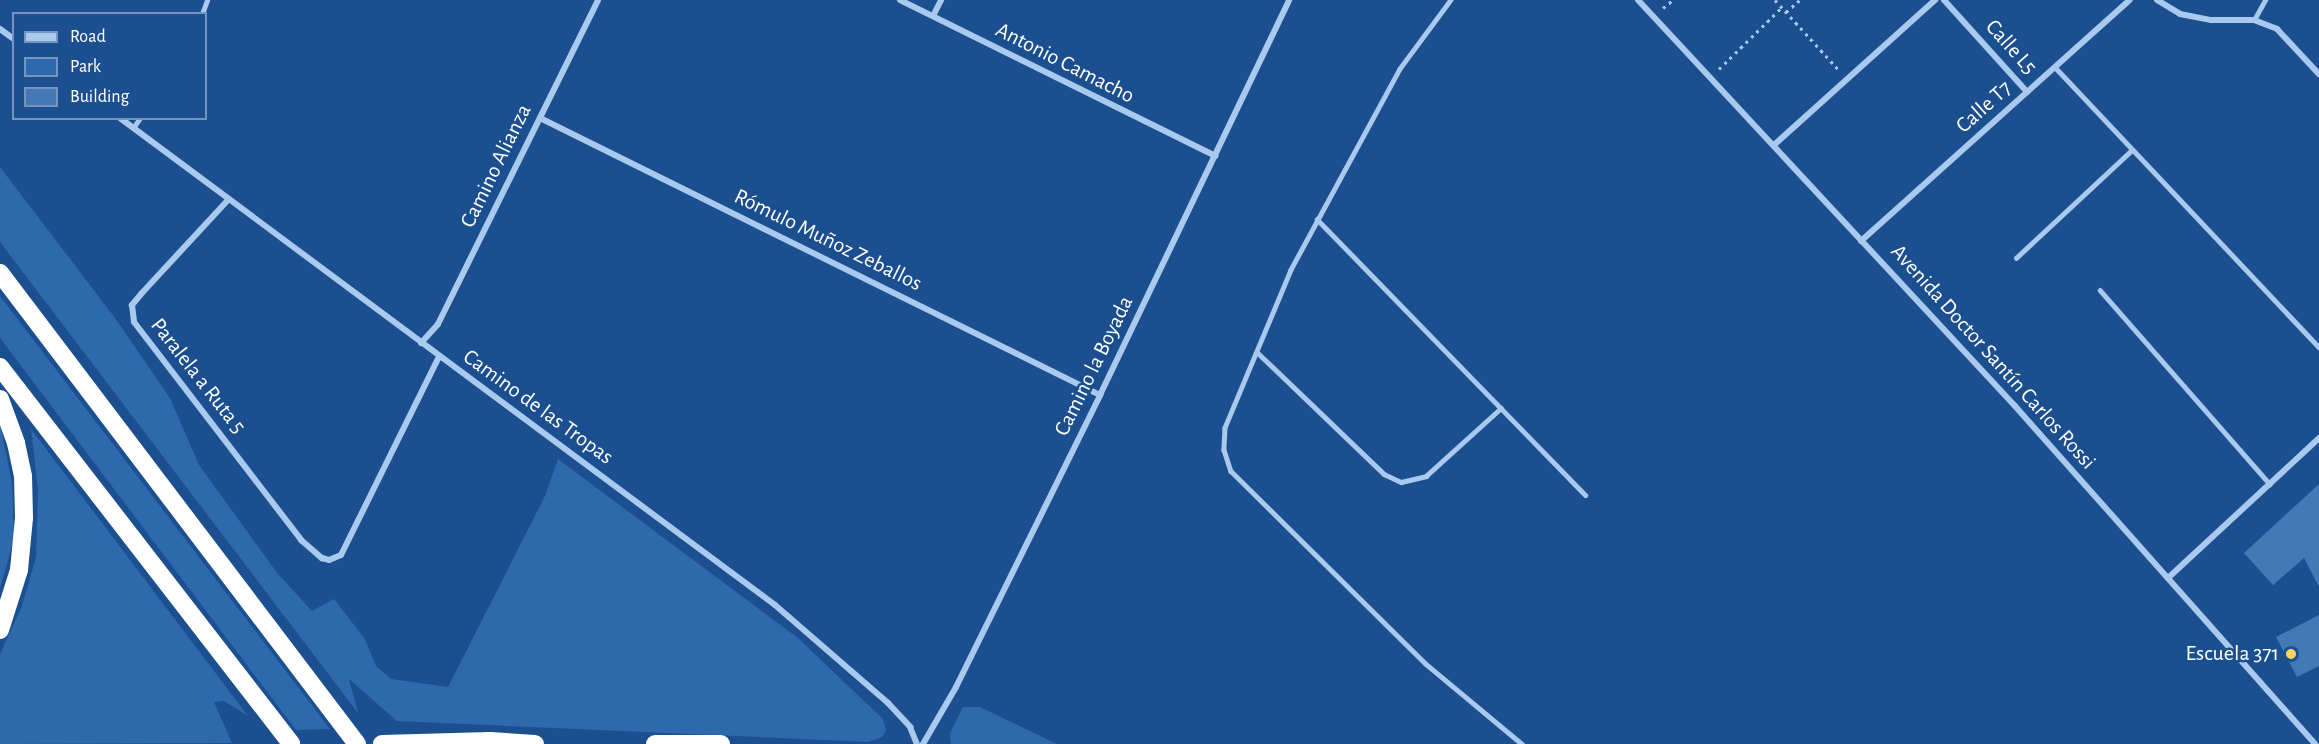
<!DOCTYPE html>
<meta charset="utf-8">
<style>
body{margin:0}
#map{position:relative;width:2319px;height:744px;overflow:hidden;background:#1b4f8f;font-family:"Alegreya Sans",sans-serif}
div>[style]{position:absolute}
.green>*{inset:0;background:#2e69ad}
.building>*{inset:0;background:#4478b7}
.path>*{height:3px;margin-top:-1.5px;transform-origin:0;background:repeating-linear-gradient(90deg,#a9c9ee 0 3px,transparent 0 7.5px)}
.lane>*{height:4.5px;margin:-2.25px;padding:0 2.25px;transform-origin:2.25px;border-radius:2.25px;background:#a9c9ee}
.street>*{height:6px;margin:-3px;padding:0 3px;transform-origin:3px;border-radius:3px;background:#a9c9ee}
.highway>*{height:18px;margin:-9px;padding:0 9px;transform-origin:9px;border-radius:9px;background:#fff}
.dots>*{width:16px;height:16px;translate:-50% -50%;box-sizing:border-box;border:3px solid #1b4f8f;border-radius:50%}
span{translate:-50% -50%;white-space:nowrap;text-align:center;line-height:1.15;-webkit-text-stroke:5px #1b4f8f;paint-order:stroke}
.street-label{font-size:22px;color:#fff}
.poi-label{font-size:22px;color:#fff}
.right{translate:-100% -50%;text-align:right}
.legend{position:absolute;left:12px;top:12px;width:195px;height:108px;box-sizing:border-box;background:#1b4f8f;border:2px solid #7695bc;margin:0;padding:8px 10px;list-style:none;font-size:18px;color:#fff}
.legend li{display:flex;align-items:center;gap:12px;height:30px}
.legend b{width:30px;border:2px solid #7695bc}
</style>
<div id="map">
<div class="green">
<div style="clip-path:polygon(0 167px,115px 318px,170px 398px,199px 465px,278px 574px,312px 611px,334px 599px,365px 639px,376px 666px,391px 679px,448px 687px,545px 496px,558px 459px,798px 638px,883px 719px,886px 730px,882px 737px,868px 742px,397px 721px,349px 679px,358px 713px,0 242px)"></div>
<div style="clip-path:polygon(0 296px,330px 729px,296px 730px,0 338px)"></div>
<div style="clip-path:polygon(0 424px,12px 483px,14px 538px,0 589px)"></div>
<div style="clip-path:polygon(31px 429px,248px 716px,224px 701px,214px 702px,232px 743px,0 744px,0 654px,22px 606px,36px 557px,38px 490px)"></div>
<div style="clip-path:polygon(963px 707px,980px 707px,1057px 744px,951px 744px,950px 733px)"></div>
</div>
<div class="building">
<div style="clip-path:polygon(2319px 484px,2319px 587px,2304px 558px,2273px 585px,2244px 553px)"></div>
<div style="clip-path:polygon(2319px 615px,2319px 666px,2297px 677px,2276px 637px)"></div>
</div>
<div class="path">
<div style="left:1775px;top:0;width:95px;rotate:47.6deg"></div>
<div style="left:1663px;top:8px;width:13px;rotate:-39deg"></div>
<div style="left:1786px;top:12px;width:18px;rotate:-41deg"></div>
<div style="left:1719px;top:69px;width:87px;rotate:-44.5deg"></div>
</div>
<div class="lane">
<div style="left:1451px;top:0;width:86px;rotate:126.5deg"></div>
<div style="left:1400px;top:69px;width:229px;rotate:118.5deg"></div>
<div style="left:1291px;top:270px;width:171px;rotate:112.7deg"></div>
<div style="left:1225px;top:428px;width:22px;rotate:93deg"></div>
<div style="left:1224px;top:450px;width:22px;rotate:72deg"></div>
<div style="left:1231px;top:471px;width:274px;rotate:44.7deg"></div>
<div style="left:1426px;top:664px;width:125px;rotate:39.8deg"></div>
<div style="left:202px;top:14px;width:15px;rotate:-70deg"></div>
<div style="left:2254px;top:20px;width:23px;rotate:-61deg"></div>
<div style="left:2055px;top:67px;width:385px;rotate:46.7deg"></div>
<div style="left:133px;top:128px;width:12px;rotate:-55deg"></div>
<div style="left:1317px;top:219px;width:385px;rotate:45.8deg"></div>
<div style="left:2016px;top:258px;width:158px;rotate:-43deg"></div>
<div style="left:2100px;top:290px;width:258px;rotate:48.8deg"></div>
<div style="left:1257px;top:352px;width:176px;rotate:43.8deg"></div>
<div style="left:1384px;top:474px;width:19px;rotate:25deg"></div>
<div style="left:1401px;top:482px;width:26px;rotate:-13deg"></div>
<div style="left:1426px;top:476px;width:101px;rotate:-42.2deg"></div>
</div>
<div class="street">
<div style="left:900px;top:0;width:352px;rotate:26.3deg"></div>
<div style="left:1638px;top:0;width:554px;rotate:47.12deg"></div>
<div style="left:2015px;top:406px;width:452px;rotate:48.4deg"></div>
<div style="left:1944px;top:0;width:124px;rotate:47.9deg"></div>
<div style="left:2157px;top:0;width:27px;rotate:31deg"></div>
<div style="left:2180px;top:14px;width:32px;rotate:11deg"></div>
<div style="left:2211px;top:20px;width:43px"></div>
<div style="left:2254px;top:20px;width:25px;rotate:21deg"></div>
<div style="left:2277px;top:29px;width:62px;rotate:47deg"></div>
<div style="left:933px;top:16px;width:18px;rotate:-63deg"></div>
<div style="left:0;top:29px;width:17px;rotate:36deg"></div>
<div style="left:120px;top:118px;width:816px;rotate:36.63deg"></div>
<div style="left:775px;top:605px;width:150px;rotate:40.9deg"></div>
<div style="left:888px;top:703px;width:33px;rotate:47deg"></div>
<div style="left:910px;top:727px;width:18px;rotate:68deg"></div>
<div style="left:540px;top:118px;width:625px;rotate:26.32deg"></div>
<div style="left:1774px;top:145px;width:217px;rotate:-42deg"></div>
<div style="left:228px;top:200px;width:127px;rotate:132.8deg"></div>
<div style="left:142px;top:293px;width:16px;rotate:130deg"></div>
<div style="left:132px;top:305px;width:17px;rotate:83deg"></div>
<div style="left:134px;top:322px;width:275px;rotate:52.5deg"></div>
<div style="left:301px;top:540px;width:28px;rotate:41deg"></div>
<div style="left:322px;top:558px;width:7px;rotate:16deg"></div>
<div style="left:329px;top:560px;width:13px;rotate:-23deg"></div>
<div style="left:341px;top:555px;width:221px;rotate:-63.7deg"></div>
<div style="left:1861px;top:241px;width:361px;rotate:-41.9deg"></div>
<div style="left:421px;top:343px;width:25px;rotate:-48deg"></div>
<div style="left:438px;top:324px;width:361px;rotate:-63.7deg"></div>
<div style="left:2168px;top:578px;width:206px;rotate:-42.8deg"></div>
<div style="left:923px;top:744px;width:66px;rotate:-59.9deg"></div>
<div style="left:956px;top:687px;width:326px;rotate:-63.7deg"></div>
<div style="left:1100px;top:395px;width:438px;rotate:-64.4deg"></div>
</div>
<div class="highway">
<div style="left:0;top:273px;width:591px;rotate:52.84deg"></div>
<div style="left:0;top:367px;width:476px;rotate:52.3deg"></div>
<div style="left:0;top:399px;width:47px;rotate:70deg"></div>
<div style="left:16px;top:443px;width:34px;rotate:78deg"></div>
<div style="left:23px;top:476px;width:42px;rotate:88.6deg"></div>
<div style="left:24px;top:518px;width:52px;rotate:95.5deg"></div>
<div style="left:19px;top:570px;width:63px;rotate:107.6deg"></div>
<div style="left:382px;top:744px;width:108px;rotate:-1.6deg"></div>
<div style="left:490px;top:741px;width:45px;rotate:3.8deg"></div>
<div style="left:655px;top:744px;width:66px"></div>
</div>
<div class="dots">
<div style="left:2291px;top:654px;background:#ffd166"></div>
</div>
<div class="street-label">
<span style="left:2011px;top:47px;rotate:48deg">Calle L5</span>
<span style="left:1065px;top:63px;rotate:27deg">Antonio Camacho</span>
<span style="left:1984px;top:107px;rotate:-42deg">Calle T7</span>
<span style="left:496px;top:166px;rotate:-64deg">Camino Alianza</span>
<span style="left:828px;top:240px;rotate:26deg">Rómulo Muñoz Zeballos</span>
<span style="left:1993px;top:357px;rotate:48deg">Avenida Doctor Santín Carlos Rossi</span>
<span style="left:1094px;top:366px;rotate:-64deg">Camino la Boyada</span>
<span style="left:198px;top:376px;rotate:52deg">Paralela a Ruta 5</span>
<span style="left:538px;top:407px;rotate:36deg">Camino de las Tropas</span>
</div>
<div class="poi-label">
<span class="right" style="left:2279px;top:654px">Escuela 371</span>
</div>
<ul class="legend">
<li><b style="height:8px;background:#a9c9ee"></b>Road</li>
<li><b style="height:16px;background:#2e69ad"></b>Park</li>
<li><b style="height:16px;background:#4478b7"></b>Building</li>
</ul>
</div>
